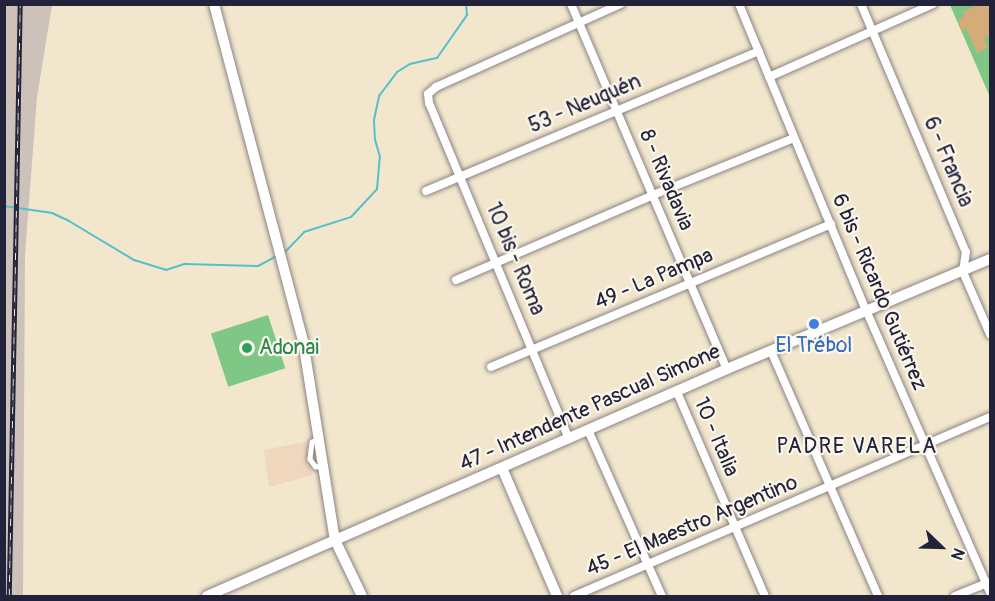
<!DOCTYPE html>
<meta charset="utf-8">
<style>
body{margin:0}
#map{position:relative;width:995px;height:601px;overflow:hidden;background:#f2e6cc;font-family:Pangolin,sans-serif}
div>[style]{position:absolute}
.built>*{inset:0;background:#efd6bc}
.industrial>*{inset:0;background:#cdc2b9}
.green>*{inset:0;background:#7ec784;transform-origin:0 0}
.stream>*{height:2px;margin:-1px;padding:0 1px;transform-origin:1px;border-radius:1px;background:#54c0cd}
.building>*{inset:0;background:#d5ac78}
.roads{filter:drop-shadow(0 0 2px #8a8484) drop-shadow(0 0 2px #8a8484)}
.service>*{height:4.5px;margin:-2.25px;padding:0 2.25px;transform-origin:2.25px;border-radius:2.25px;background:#fff}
.minor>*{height:8px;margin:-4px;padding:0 4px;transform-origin:4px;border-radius:4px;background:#fff}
.tertiary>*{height:10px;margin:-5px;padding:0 5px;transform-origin:5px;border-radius:5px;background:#fff}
.rail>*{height:4.5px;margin-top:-2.25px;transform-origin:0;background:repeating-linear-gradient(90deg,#fbf7ec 0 7px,#22223b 0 14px);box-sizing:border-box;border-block:2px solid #22223b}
.dots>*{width:16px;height:16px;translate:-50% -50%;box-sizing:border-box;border:3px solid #fbf7ec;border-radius:50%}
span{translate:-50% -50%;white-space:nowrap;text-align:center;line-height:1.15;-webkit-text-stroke:4.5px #fbf7ec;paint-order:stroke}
.street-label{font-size:21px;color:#22223b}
.shop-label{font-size:21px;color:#366cbe}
.leisure-label{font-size:21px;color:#27864d}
.left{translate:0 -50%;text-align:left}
.neighbourhood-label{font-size:22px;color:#22223b;letter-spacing:1.5px}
.frame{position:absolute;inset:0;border:6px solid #22223b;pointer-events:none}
.north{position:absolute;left:911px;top:517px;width:60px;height:60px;-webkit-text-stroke:4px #fbf7ec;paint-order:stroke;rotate:113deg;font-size:16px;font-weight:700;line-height:24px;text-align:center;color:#22223b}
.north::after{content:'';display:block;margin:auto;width:21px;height:27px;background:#22223b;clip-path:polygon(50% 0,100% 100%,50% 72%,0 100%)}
</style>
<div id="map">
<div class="built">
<div style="clip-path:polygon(306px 442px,312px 475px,269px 487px,264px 450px)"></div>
</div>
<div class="industrial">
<div style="clip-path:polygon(4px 5px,52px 5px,37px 97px,25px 255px,23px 596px,4px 596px)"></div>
</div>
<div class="green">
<div style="clip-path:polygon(950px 5px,990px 5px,990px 98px,990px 97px)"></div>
<div style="left:268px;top:315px;width:56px;height:60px;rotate:72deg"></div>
</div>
<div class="stream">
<div style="left:4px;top:206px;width:49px;rotate:8.3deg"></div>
<div style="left:52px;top:213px;width:19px;rotate:25deg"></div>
<div style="left:69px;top:221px;width:76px;rotate:31deg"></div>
<div style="left:134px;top:260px;width:34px;rotate:17deg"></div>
<div style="left:166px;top:270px;width:20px;rotate:-18deg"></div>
<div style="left:185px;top:264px;width:73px;rotate:1.6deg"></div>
<div style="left:258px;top:266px;width:21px;rotate:-28deg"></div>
<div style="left:285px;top:252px;width:28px;rotate:-46deg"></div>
<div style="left:304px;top:232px;width:49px;rotate:-17.7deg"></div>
<div style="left:351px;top:217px;width:38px;rotate:-47deg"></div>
<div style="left:377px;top:189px;width:32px;rotate:-85deg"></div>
<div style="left:380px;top:157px;width:18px;rotate:-106deg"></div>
<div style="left:375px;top:140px;width:20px;rotate:-93deg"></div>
<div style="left:374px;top:120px;width:25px;rotate:-78deg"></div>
<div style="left:379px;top:96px;width:30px;rotate:-53deg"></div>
<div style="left:397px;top:72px;width:15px;rotate:-32deg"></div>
<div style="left:410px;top:64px;width:28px;rotate:-13deg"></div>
<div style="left:437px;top:58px;width:52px;rotate:-55.1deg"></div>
<div style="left:467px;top:15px;width:11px;rotate:-95deg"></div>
</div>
<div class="building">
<div style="clip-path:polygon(980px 4px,990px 4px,990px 35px,984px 38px,988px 48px,977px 53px,966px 28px,961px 31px,959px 19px,965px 16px,963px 12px)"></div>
</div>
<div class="roads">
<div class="service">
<div style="left:317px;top:440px;width:5px;rotate:158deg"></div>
<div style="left:312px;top:442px;width:17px;rotate:97deg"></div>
<div style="left:310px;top:459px;width:9px;rotate:54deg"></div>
<div style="left:315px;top:466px;width:6px;rotate:9deg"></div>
</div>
<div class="minor">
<div style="left:571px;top:4px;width:397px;rotate:66.9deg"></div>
<div style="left:739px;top:4px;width:331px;rotate:67.5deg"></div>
<div style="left:866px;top:310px;width:309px;rotate:66.3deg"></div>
<div style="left:861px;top:4px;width:269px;rotate:67.1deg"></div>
<div style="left:966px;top:252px;width:20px;rotate:99deg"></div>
<div style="left:963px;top:272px;width:68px;rotate:66.5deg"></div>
<div style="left:769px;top:77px;width:180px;rotate:-24deg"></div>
<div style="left:426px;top:191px;width:361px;rotate:-22.8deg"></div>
<div style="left:456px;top:280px;width:215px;rotate:-23.3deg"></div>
<div style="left:653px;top:195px;width:152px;rotate:-22deg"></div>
<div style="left:771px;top:351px;width:267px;rotate:66.4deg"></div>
<div style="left:491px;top:367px;width:369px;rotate:-22.8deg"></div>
<div style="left:677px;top:392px;width:222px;rotate:66.7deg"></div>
<div style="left:588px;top:430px;width:182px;rotate:66deg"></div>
<div style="left:569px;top:439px;width:364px;rotate:-112.6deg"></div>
<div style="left:429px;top:103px;width:9px;rotate:-96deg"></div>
<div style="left:428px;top:94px;width:11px;rotate:-41deg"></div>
<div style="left:436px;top:87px;width:203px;rotate:-24.2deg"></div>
<div style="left:574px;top:596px;width:453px;rotate:-23.3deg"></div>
<div style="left:955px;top:596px;width:38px;rotate:-22deg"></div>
</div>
<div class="tertiary">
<div style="left:214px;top:4px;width:349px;rotate:75.2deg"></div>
<div style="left:303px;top:341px;width:202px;rotate:80.9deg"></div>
<div style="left:335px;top:540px;width:62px;rotate:64.3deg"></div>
<div style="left:502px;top:468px;width:139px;rotate:66.7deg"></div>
<div style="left:207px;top:596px;width:567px;rotate:-23.58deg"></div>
<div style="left:727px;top:369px;width:285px;rotate:-22.7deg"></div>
</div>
</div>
<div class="rail">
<div style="left:9px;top:596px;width:592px;rotate:-88.94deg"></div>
</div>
<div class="dots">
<div style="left:814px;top:324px;background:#3f7fe0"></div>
<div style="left:247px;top:348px;background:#2e9e5b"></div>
</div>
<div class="street-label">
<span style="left:585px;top:104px;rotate:-23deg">53 - Neuquén</span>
<span style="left:948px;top:162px;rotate:67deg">6 - Francia</span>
<span style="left:666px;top:180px;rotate:67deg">8 - Rivadavia</span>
<span style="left:515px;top:259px;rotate:67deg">10 bis - Roma</span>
<span style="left:654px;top:279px;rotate:-23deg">49 - La Pampa</span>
<span style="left:879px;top:292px;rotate:67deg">6 bis - Ricardo Gutiérrez</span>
<span style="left:590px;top:408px;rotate:-24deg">47 - Intendente Pascual Simone</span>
<span style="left:716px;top:437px;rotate:67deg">10 - Italia</span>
<span style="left:692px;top:526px;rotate:-23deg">45 - El Maestro Argentino</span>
</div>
<div class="shop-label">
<span style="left:814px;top:346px">El Trébol</span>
</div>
<div class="leisure-label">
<span class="left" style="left:259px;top:348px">Adonai</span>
</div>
<div class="neighbourhood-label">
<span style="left:857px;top:447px">PADRE VARELA</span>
</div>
<div class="frame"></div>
<div class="north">N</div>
</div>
